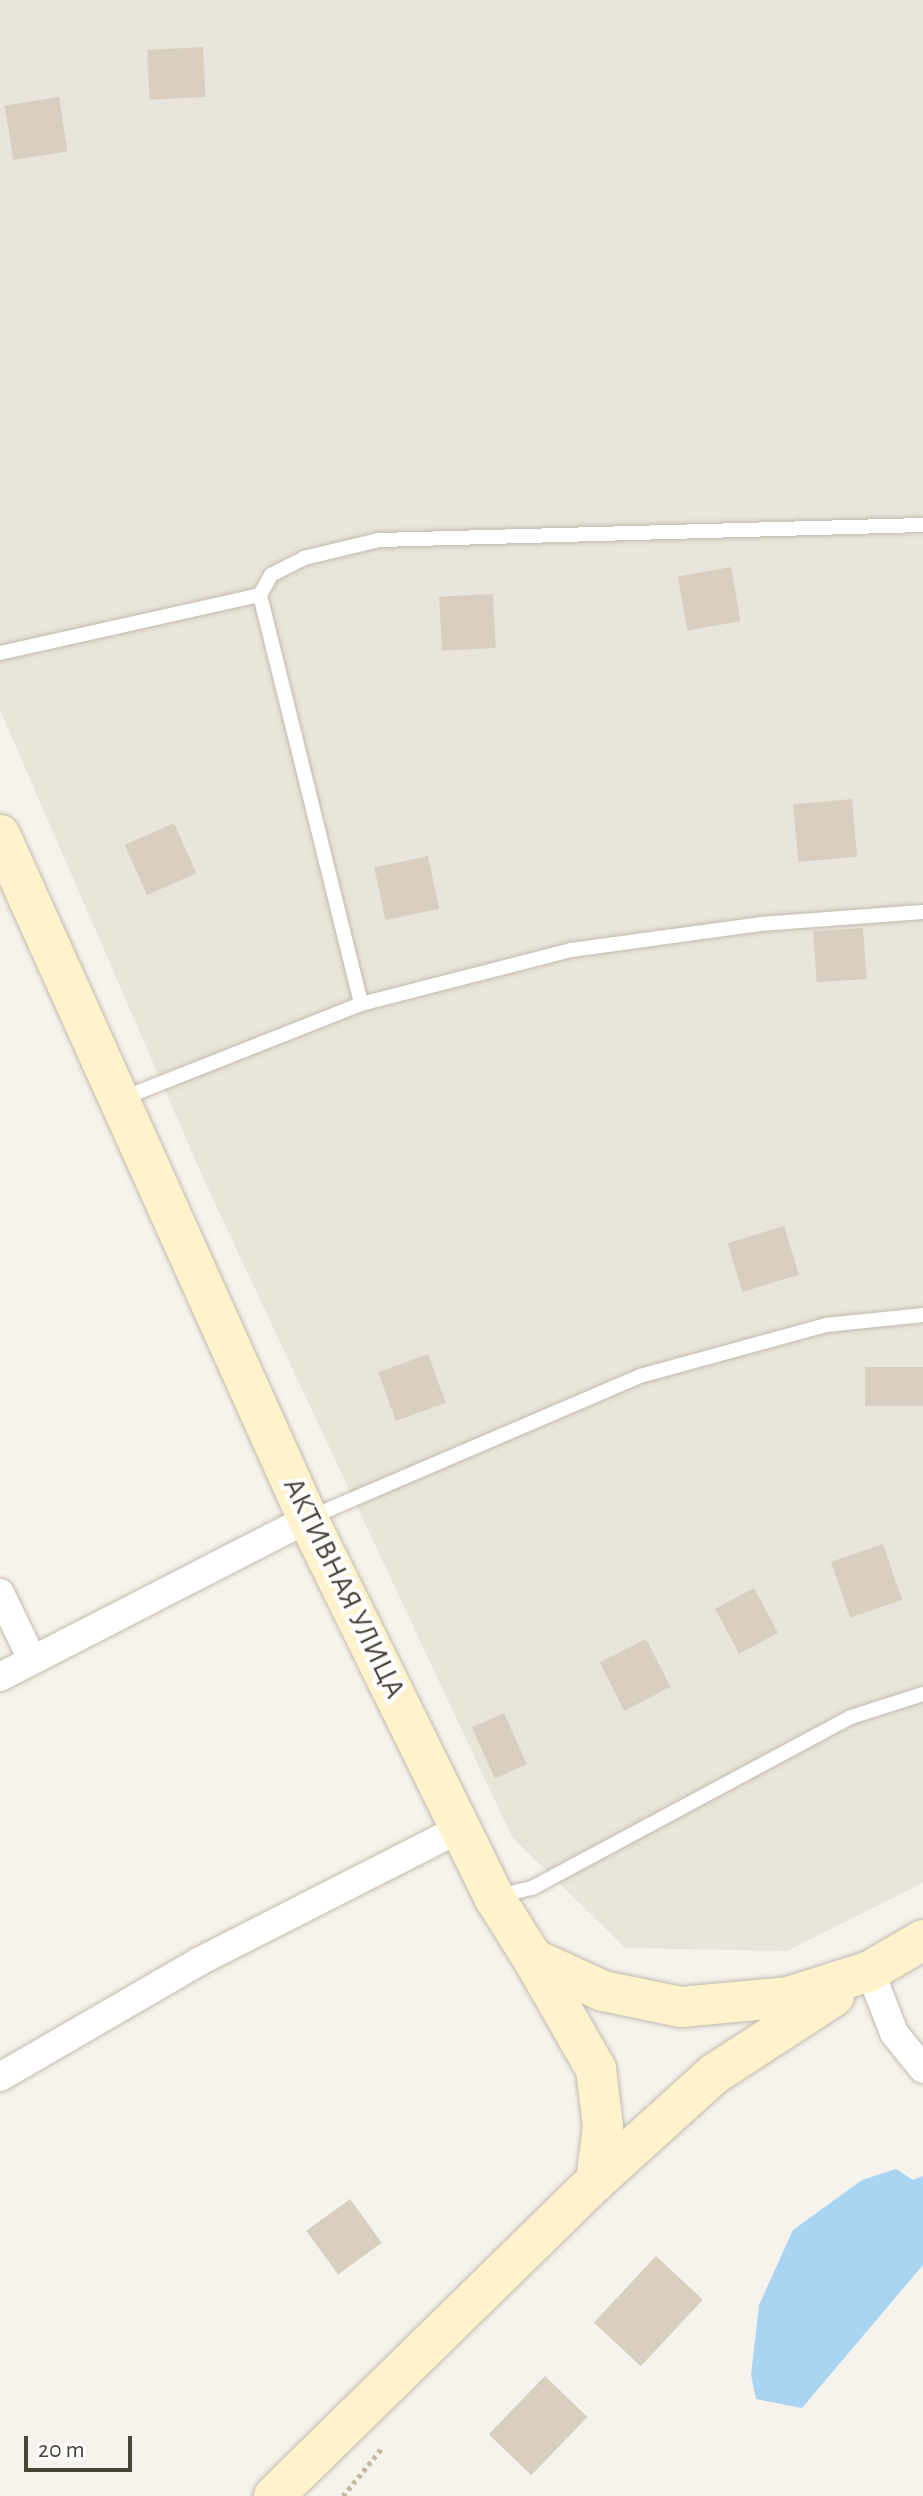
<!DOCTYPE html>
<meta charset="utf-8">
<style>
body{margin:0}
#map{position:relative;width:923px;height:2496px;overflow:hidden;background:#f6f3ec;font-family:"Alegreya Sans",sans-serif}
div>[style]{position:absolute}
.residential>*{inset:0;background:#eae5da}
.water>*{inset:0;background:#a9d4f2}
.building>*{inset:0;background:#d8cfc1;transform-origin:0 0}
.path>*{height:5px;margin-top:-2.5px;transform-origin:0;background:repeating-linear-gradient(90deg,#c4b79f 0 4px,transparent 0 8px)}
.roads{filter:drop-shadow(0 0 2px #c2bbae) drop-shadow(0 0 2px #c2bbae)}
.service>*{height:14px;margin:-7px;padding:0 7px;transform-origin:7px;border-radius:7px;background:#fff}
.minor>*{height:28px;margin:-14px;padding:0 14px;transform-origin:14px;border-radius:14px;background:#fff}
.secondary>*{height:40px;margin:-20px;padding:0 20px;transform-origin:20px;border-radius:20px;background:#fff3cd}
span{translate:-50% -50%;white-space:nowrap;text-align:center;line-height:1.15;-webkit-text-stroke:8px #fff;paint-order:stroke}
.street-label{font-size:30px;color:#4b4439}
.scale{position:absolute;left:24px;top:2436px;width:108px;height:36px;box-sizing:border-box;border:4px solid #4b4439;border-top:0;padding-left:10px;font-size:24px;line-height:28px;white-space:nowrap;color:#4b4439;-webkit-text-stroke:6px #fff;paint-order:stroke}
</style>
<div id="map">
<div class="residential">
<div style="clip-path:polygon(0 0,923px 0,923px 1883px,787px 1951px,625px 1948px,512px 1837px,204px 1180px,0 710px)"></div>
</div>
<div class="water">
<div style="clip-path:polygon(896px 2169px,913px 2180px,923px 2176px,923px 2265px,802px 2408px,756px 2399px,751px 2375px,759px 2305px,793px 2230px,862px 2180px)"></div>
</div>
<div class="building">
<div style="left:203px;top:47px;width:50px;height:56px;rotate:87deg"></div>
<div style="left:59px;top:97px;width:55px;height:55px;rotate:81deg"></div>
<div style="left:731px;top:567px;width:55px;height:54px;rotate:80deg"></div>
<div style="left:493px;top:594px;width:54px;height:54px;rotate:87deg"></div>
<div style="left:852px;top:799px;width:58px;height:59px;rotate:85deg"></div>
<div style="left:174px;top:823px;width:55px;height:54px;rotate:66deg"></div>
<div style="left:428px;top:856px;width:54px;height:55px;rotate:78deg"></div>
<div style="left:863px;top:928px;width:51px;height:50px;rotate:86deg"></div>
<div style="left:784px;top:1226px;width:51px;height:59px;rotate:73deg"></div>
<div style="left:428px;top:1354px;width:52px;height:53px;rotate:70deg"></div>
<div style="left:923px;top:1367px;width:39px;height:58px;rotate:90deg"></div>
<div style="left:883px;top:1544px;width:59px;height:55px;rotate:71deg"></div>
<div style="left:754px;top:1588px;width:51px;height:44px;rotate:62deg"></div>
<div style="left:646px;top:1639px;width:54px;height:52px;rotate:63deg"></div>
<div style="left:504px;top:1713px;width:56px;height:35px;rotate:66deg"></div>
<div style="left:350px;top:2199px;width:54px;height:54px;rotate:54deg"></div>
<div style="left:656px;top:2256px;width:64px;height:91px;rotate:43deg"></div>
<div style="left:545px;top:2376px;width:59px;height:81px;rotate:44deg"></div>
</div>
<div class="path">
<div style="left:343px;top:2496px;width:63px;rotate:-50.8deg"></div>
</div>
<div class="roads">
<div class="service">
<div style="left:260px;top:595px;width:421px;rotate:76.1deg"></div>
<div style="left:0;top:653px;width:266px;rotate:-12.6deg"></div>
<div style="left:260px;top:595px;width:23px;rotate:-61deg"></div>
<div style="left:271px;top:575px;width:37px;rotate:-27deg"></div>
<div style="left:304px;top:558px;width:77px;rotate:-13.5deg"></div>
<div style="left:379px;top:540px;width:544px;rotate:-1.58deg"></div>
<div style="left:121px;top:1099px;width:258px;rotate:-21.6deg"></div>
<div style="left:361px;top:1004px;width:217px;rotate:-14.4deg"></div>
<div style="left:571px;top:950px;width:191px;rotate:-7.8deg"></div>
<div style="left:760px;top:924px;width:163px;rotate:-4.2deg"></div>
<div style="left:309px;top:1518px;width:360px;rotate:-23.2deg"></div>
<div style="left:640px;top:1376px;width:193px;rotate:-15.3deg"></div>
<div style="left:826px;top:1325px;width:98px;rotate:-5.9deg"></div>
<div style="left:499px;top:1896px;width:34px;rotate:-14deg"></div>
<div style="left:532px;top:1888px;width:362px;rotate:-28.2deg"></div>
<div style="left:851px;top:1717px;width:76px;rotate:-17.7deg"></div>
</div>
<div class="minor">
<div style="left:0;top:1593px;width:71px;rotate:64.2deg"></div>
<div style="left:0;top:1677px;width:346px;rotate:-27.2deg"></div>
<div style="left:870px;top:1971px;width:66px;rotate:68.8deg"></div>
<div style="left:894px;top:2033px;width:46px;rotate:51.1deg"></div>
<div style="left:0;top:2077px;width:229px;rotate:-30.1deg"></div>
<div style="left:198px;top:1962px;width:295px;rotate:-27deg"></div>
</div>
<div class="secondary">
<div style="left:0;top:835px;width:750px;rotate:65.76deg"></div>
<div style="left:308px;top:1519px;width:421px;rotate:63.8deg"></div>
<div style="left:494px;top:1897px;width:73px;rotate:57.8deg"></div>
<div style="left:533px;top:1959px;width:77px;rotate:24.6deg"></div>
<div style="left:603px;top:1991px;width:80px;rotate:11.6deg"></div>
<div style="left:681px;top:2007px;width:107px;rotate:-5.3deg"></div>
<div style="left:788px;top:1997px;width:86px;rotate:-17.6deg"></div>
<div style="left:870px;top:1971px;width:61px;rotate:-30.3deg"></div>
<div style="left:533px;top:1959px;width:127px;rotate:60.2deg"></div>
<div style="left:596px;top:2069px;width:58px;rotate:83.1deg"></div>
<div style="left:603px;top:2127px;width:54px;rotate:97.4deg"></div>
<div style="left:274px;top:2496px;width:450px;rotate:-44.4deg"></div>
<div style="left:596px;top:2181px;width:159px;rotate:-42.2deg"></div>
<div style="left:714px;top:2074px;width:143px;rotate:-33deg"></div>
</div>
</div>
<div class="street-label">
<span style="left:344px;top:1588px;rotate:64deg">АКТИВНАЯ УЛИЦА</span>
</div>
<div class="scale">20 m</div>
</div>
